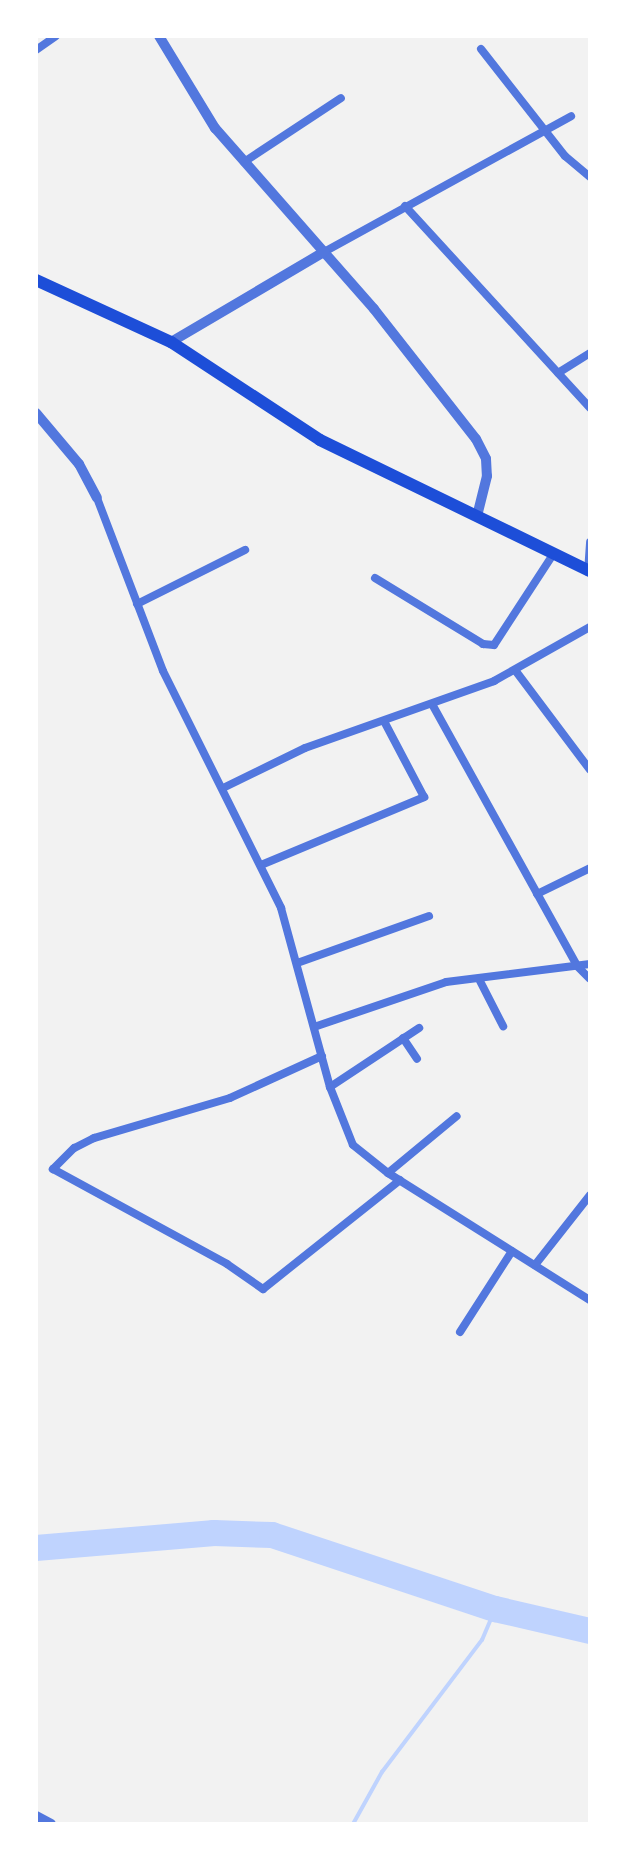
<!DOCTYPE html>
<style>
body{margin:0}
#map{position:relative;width:626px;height:1860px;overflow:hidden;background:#f2f2f2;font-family:"Nunito Sans",sans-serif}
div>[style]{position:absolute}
.stream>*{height:4px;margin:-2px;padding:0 2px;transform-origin:2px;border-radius:2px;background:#bfd3fe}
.river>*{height:26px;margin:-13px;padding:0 13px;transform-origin:13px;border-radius:13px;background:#bfd3fe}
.minor>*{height:8px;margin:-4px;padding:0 4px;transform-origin:4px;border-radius:4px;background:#5277de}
.tertiary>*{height:10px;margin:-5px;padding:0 5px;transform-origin:5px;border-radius:5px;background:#5277de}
.trunk>*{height:12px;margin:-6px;padding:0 6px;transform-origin:6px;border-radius:6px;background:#1d4ed8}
span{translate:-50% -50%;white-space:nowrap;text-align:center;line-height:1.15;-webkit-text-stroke:7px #fff;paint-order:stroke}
.frame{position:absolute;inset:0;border:38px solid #fff;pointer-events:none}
</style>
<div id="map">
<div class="stream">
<div style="left:353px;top:1824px;width:60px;rotate:-60.9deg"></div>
<div style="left:382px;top:1772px;width:166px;rotate:-52.9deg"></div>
<div style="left:482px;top:1640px;width:34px;rotate:-67deg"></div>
</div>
<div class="river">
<div style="left:36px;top:1548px;width:179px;rotate:-4.8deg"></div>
<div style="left:214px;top:1533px;width:58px;rotate:2deg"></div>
<div style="left:272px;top:1535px;width:235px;rotate:18.4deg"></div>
<div style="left:495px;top:1609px;width:98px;rotate:13deg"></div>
</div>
<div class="minor">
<div style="left:481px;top:49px;width:136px;rotate:51.9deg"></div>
<div style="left:565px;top:156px;width:33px;rotate:40deg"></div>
<div style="left:36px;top:50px;width:24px;rotate:-35deg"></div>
<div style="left:244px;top:162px;width:116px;rotate:-33.4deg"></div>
<div style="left:405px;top:206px;width:274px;rotate:47.5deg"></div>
<div style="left:324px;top:252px;width:282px;rotate:-28.8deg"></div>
<div style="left:558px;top:373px;width:38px;rotate:-32deg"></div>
<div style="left:97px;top:498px;width:185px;rotate:69.1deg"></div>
<div style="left:163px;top:671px;width:265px;rotate:63.5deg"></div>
<div style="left:281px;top:908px;width:186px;rotate:74.7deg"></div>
<div style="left:330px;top:1087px;width:62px;rotate:68.4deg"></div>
<div style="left:353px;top:1145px;width:45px;rotate:38.7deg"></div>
<div style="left:388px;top:1173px;width:239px;rotate:32.2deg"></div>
<div style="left:588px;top:572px;width:30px;rotate:-86deg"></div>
<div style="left:375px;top:578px;width:127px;rotate:31.4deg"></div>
<div style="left:483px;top:644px;width:11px;rotate:5deg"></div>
<div style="left:494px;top:645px;width:110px;rotate:-56.9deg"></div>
<div style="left:137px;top:604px;width:121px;rotate:-26.6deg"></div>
<div style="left:515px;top:670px;width:125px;rotate:53.1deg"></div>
<div style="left:432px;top:704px;width:299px;rotate:61deg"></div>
<div style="left:577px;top:966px;width:18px;rotate:45deg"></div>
<div style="left:223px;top:788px;width:91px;rotate:-26deg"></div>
<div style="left:305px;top:748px;width:201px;rotate:-19.5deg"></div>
<div style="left:494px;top:681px;width:110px;rotate:-29.4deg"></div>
<div style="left:261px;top:865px;width:177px;rotate:-22.6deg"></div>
<div style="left:424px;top:797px;width:86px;rotate:-117.8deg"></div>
<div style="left:537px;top:894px;width:59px;rotate:-26.1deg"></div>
<div style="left:300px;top:962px;width:137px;rotate:-19.6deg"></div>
<div style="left:480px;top:981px;width:51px;rotate:62.9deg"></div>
<div style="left:314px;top:1027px;width:139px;rotate:-18.8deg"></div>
<div style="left:446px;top:982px;width:145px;rotate:-7.1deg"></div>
<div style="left:403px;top:1038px;width:25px;rotate:56deg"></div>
<div style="left:322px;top:1056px;width:101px;rotate:155.5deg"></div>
<div style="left:230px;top:1098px;width:142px;rotate:163.6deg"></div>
<div style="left:94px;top:1138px;width:22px;rotate:153deg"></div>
<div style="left:74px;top:1148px;width:30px;rotate:135deg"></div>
<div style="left:53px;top:1169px;width:198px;rotate:28.6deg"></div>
<div style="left:227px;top:1264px;width:44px;rotate:34.8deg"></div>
<div style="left:263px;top:1289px;width:175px;rotate:-38.5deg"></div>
<div style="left:330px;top:1087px;width:107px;rotate:-33.5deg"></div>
<div style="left:388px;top:1173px;width:89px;rotate:-39.6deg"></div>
<div style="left:535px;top:1265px;width:89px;rotate:-51.8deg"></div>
<div style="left:460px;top:1332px;width:96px;rotate:-57.3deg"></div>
</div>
<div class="tertiary">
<div style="left:159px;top:36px;width:108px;rotate:58.7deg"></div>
<div style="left:215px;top:128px;width:241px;rotate:48.7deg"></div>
<div style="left:374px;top:309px;width:165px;rotate:51.9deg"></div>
<div style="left:476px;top:439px;width:22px;rotate:63deg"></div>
<div style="left:486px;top:459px;width:17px;rotate:87deg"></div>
<div style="left:487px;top:476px;width:41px;rotate:104deg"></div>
<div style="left:171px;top:342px;width:178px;rotate:-30.5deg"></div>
<div style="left:36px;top:413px;width:67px;rotate:49.9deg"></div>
<div style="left:79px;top:464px;width:38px;rotate:62deg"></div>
<div style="left:36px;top:1816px;width:17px;rotate:28deg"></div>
</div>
<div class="trunk">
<div style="left:36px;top:280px;width:149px;rotate:24.7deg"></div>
<div style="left:171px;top:342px;width:178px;rotate:33.3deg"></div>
<div style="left:320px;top:440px;width:300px;rotate:25.9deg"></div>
</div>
<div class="frame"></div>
</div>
